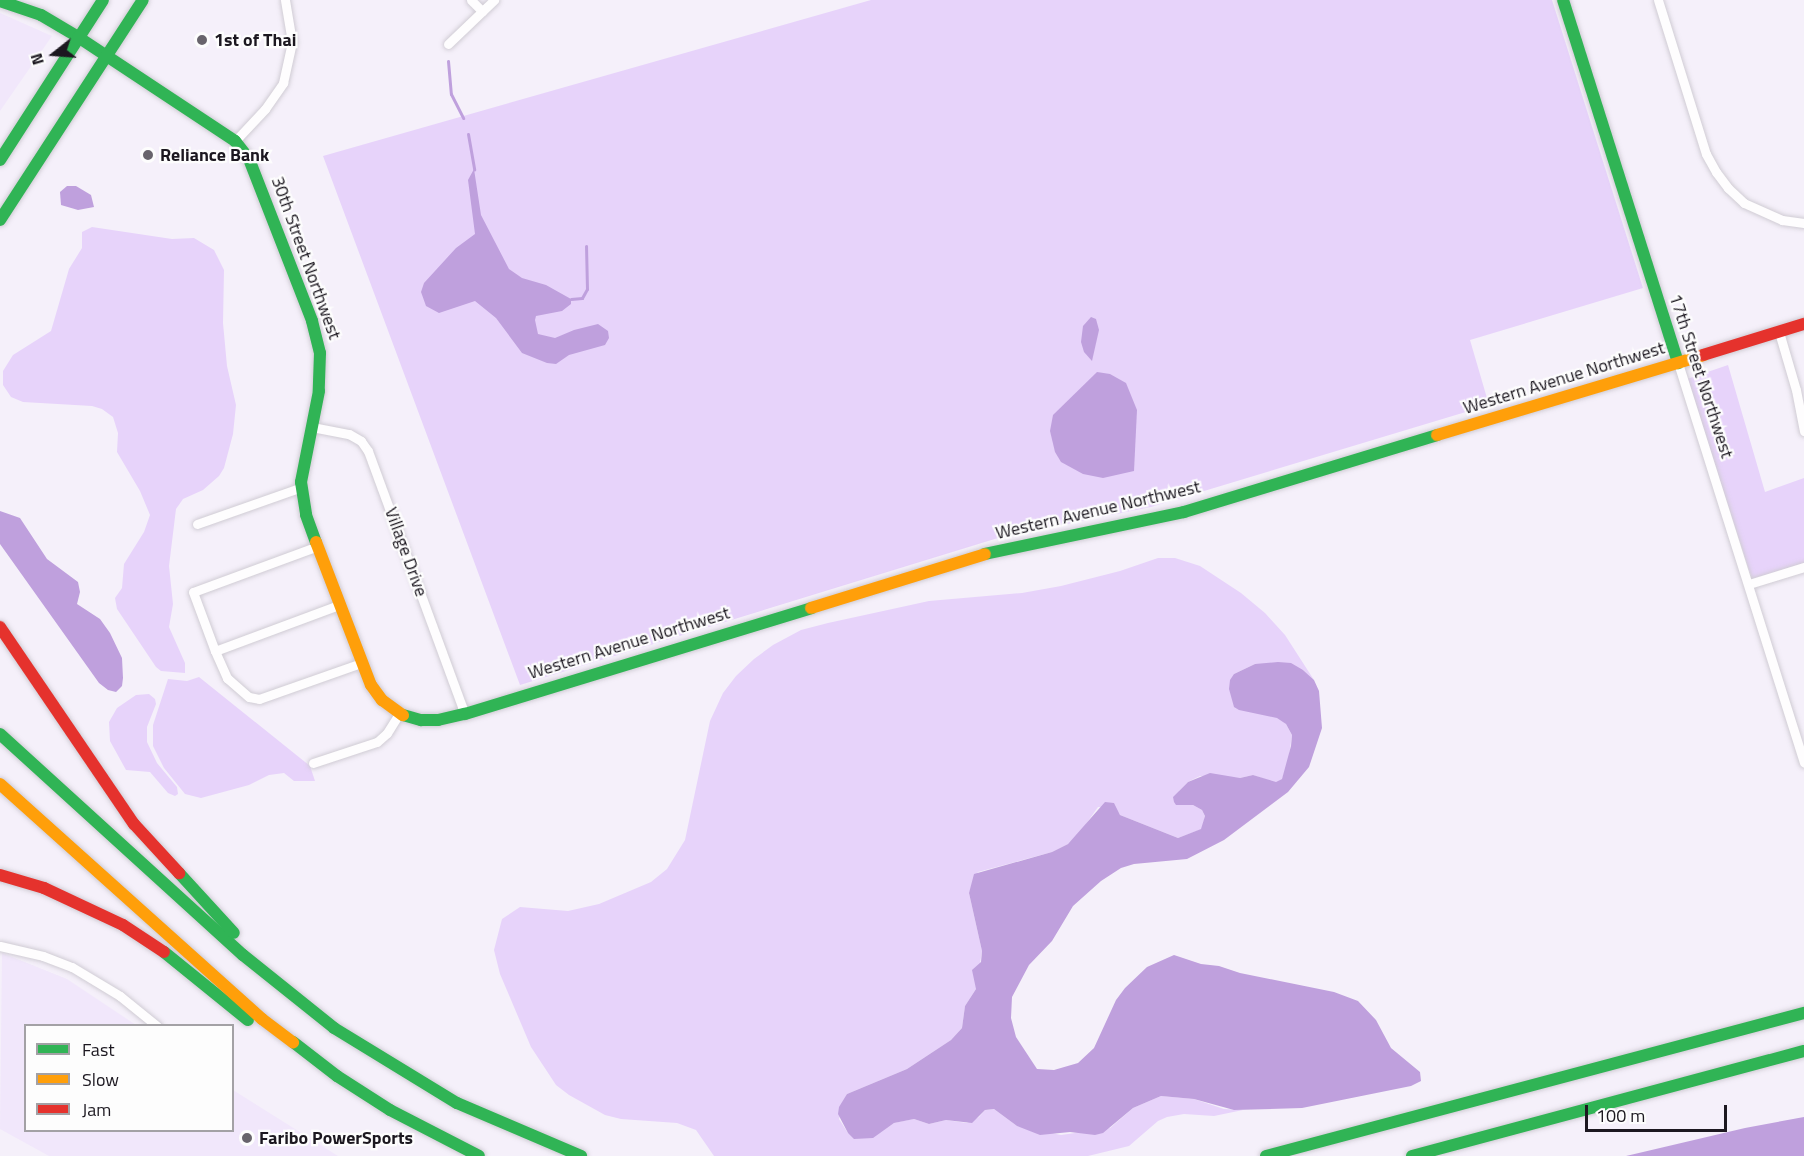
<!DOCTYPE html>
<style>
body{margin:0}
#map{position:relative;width:1804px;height:1156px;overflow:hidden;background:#f5f0fa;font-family:"Titillium Web",sans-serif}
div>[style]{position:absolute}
.built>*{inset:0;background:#f1e7fb}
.green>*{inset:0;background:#e7d3fa}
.water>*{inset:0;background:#bfa0dd}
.stream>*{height:3px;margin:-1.5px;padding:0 1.5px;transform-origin:1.5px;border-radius:1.5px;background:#bfa0dd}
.roads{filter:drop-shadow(0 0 2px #d0ccd4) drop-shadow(0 0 2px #d0ccd4)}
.street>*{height:9px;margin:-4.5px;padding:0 4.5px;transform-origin:4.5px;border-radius:4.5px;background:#fefdfe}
.fast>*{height:12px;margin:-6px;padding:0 6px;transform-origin:6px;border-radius:6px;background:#30b455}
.slow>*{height:12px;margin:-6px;padding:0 6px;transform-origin:6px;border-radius:6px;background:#ff9f0a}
.jam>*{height:12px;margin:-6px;padding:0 6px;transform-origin:6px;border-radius:6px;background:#e5322d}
.dots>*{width:16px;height:16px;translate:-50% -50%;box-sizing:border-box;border:3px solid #fdfdfd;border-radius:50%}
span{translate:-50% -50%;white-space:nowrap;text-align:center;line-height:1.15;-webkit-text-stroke:4.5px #fdfdfd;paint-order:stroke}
.poi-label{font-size:18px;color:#1c1820;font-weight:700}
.left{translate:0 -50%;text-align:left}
.street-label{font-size:18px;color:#1c1820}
.legend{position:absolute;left:24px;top:1024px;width:210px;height:108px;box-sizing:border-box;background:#fdfdfd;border:2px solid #a3a1a5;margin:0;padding:8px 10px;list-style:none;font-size:18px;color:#1c1820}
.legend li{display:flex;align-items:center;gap:12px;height:30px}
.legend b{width:30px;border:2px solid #a3a1a5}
.north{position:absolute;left:24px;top:24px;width:60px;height:60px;-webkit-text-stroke:4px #fdfdfd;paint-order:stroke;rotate:253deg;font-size:16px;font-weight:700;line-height:24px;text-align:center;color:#1c1820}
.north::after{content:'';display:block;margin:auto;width:21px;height:27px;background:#1c1820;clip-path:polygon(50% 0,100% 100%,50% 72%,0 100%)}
.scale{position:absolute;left:1585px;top:1105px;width:142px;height:27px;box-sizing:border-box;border:3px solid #1c1820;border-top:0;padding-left:8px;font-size:18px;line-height:21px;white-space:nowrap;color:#1c1820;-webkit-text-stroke:4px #fdfdfd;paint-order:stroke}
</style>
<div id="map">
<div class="built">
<div style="clip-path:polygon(0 13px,52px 36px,0 111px)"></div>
<div style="clip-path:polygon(2px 953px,67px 979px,136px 1025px,26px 1026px,26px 1130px,232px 1130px,233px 1090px,338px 1156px,49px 1156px,0 1129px)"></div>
</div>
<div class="green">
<div style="clip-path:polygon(871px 0,1552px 0,1643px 288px,1470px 340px,1489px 405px,1151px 507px,998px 538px,520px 685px,323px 156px)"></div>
<div style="clip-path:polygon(92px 227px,172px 239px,194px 238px,214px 250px,224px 270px,223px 323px,227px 366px,236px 405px,233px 434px,224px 468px,219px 476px,203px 490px,183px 499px,176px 509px,169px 566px,173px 604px,169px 627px,185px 663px,185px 673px,161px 671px,156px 667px,117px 609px,115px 598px,122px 588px,124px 564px,144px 532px,150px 515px,140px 491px,117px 452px,118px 433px,113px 417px,102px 409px,92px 406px,23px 402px,11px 397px,3px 385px,3px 371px,13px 355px,51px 331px,69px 269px,82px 248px,82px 232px)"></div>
<div style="clip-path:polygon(1728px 365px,1765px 492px,1804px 478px,1804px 563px,1752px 579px,1687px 379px)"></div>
<div style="clip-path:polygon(1158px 558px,1175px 558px,1200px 566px,1241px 593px,1265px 613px,1285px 635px,1314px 680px,1303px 670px,1255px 664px,1234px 674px,1286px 724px,1292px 735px,1288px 763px,1282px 779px,1276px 783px,1253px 775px,1240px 778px,1200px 776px,1188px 782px,1179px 791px,1193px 805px,1202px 810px,1205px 816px,1202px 829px,1178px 838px,1120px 815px,1115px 807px,1098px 807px,1079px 834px,1068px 844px,1052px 852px,978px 872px,969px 893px,982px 951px,976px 989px,965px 1006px,962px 1028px,951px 1040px,907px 1069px,847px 1094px,839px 1119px,848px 1133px,873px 1137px,894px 1123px,903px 1121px,914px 1119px,929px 1124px,946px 1120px,967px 1123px,979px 1117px,985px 1110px,994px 1109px,1017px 1126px,1061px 1135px,1110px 1128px,1133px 1108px,1161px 1096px,1194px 1099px,1224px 1109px,1243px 1110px,1214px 1116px,1184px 1114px,1167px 1117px,1158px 1121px,1129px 1146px,1088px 1156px,714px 1156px,696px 1130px,677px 1123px,621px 1119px,605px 1115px,569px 1095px,556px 1085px,531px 1047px,500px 974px,494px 950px,502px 919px,520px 907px,568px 911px,599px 904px,651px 882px,667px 869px,685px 840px,710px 721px,723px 693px,736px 676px,754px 659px,773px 645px,801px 630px,828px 623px,929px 601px,1022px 593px,1061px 586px,1120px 571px)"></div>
<div style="clip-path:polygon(199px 677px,310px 766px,315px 781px,294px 781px,284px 773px,269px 775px,249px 785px,201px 798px,185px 794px,164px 768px,153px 746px,153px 725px,168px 679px,187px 681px)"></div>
<div style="clip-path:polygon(149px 694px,155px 699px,156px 704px,147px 727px,147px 742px,157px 763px,177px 787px,178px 794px,175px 796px,168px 793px,150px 772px,126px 770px,110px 741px,109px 722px,117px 708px,136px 695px)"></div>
</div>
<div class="water">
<div style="clip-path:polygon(474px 169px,481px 215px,509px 269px,522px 278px,546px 285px,571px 299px,571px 304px,562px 311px,536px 316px,535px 320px,538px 334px,555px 338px,574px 330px,598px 324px,608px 331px,609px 338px,605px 345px,569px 355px,556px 364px,547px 363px,522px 353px,496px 318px,475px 301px,439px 313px,426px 306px,421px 292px,424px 283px,456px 248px,475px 234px,468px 180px)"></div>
<div style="clip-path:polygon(67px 186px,76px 186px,91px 195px,94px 207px,78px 210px,61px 205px,60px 192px)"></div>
<div style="clip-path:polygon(1091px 317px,1096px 319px,1099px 330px,1092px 361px,1084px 352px,1081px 342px,1083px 326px)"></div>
<div style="clip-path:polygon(1097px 372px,1110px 374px,1126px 383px,1137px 410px,1134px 471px,1103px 478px,1083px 474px,1061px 462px,1055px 452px,1050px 431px,1053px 415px)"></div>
<div style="clip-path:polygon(0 511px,20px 518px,47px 559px,78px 582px,80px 592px,77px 604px,100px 619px,110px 633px,122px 658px,123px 678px,122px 686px,116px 692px,108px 690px,99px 683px,0 544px)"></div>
<div style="clip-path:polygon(1278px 662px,1291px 663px,1303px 670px,1314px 680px,1319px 691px,1322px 728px,1309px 767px,1288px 792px,1224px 840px,1187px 859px,1134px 864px,1121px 868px,1101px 881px,1073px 906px,1052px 941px,1029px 965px,1012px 997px,1011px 1018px,1016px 1037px,1037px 1069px,1054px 1070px,1078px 1063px,1094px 1048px,1116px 1000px,1125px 988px,1147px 967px,1174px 955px,1201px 964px,1219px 966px,1240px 973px,1334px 992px,1358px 1001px,1376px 1020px,1391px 1048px,1420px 1072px,1421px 1081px,1411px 1086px,1302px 1108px,1234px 1110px,1194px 1099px,1161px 1096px,1133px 1108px,1103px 1133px,1095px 1135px,1070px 1132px,1040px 1135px,1017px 1126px,994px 1109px,985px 1110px,972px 1123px,946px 1120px,929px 1124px,914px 1119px,894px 1123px,873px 1138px,854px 1139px,848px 1133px,838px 1114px,839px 1107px,847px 1094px,907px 1069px,951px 1040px,962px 1028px,965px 1006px,976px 989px,972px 970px,981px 962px,982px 951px,969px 893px,974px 874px,1052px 852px,1068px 844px,1105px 802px,1114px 803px,1120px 815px,1178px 838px,1201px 829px,1205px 816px,1202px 810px,1193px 805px,1176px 805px,1174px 802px,1173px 797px,1188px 782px,1210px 773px,1240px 778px,1253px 775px,1276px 782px,1282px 779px,1291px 746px,1292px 735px,1286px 724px,1277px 718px,1239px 710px,1234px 707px,1229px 689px,1230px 680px,1234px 674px,1255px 664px)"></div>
<div style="clip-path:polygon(1804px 1117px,1804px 1156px,1626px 1156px,1745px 1128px)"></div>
</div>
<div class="stream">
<div style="left:448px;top:61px;width:33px;rotate:85deg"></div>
<div style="left:451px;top:94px;width:27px;rotate:63deg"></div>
<div style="left:468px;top:134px;width:36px;rotate:80deg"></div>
<div style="left:571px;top:299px;width:11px;rotate:-5deg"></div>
<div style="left:582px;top:298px;width:10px;rotate:-61deg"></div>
<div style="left:587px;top:289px;width:43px;rotate:-91.3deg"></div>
</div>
<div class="roads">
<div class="street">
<div style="left:471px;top:0;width:16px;rotate:45deg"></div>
<div style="left:1658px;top:0;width:161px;rotate:72.7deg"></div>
<div style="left:1706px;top:154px;width:21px;rotate:61deg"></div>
<div style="left:1716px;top:172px;width:20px;rotate:53deg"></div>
<div style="left:1728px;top:188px;width:22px;rotate:43deg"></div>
<div style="left:1744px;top:203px;width:42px;rotate:24.1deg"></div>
<div style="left:1782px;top:220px;width:22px;rotate:8deg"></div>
<div style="left:448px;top:44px;width:64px;rotate:-43.7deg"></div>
<div style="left:235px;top:141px;width:44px;rotate:-46.8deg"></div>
<div style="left:265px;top:109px;width:32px;rotate:-55deg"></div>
<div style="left:283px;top:83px;width:42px;rotate:-77.6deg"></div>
<div style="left:292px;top:42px;width:43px;rotate:-99.5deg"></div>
<div style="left:1779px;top:332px;width:60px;rotate:73.7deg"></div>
<div style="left:1796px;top:390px;width:42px;rotate:79deg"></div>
<div style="left:1678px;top:363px;width:419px;rotate:72.5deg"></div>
<div style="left:312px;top:427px;width:38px;rotate:11deg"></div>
<div style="left:349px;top:434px;width:14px;rotate:30deg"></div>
<div style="left:361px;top:441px;width:12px;rotate:55deg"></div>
<div style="left:368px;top:451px;width:280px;rotate:69.8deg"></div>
<div style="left:197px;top:524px;width:111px;rotate:-19.4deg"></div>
<div style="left:318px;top:546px;width:133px;rotate:159.8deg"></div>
<div style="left:193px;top:592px;width:63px;rotate:69.6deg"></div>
<div style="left:215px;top:651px;width:30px;rotate:66deg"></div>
<div style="left:227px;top:678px;width:29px;rotate:41deg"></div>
<div style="left:249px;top:697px;width:10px;rotate:11deg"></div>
<div style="left:259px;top:699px;width:108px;rotate:-19.4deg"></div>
<div style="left:1749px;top:584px;width:58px;rotate:-17.2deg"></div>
<div style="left:215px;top:651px;width:132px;rotate:-20.4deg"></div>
<div style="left:313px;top:763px;width:67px;rotate:-18.2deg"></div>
<div style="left:377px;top:742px;width:13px;rotate:-42deg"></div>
<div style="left:387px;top:733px;width:22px;rotate:-58deg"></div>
<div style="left:0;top:946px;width:44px;rotate:13.1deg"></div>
<div style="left:43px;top:956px;width:31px;rotate:21deg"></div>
<div style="left:72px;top:967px;width:56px;rotate:31.1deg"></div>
<div style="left:120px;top:996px;width:48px;rotate:39deg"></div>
</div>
<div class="fast">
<div style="left:1563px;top:0;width:381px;rotate:72.4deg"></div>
<div style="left:0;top:1px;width:43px;rotate:18.9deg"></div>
<div style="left:41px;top:15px;width:43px;rotate:30.7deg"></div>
<div style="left:78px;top:37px;width:188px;rotate:33.5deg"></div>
<div style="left:235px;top:141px;width:23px;rotate:52deg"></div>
<div style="left:249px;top:159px;width:174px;rotate:68.7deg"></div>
<div style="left:312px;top:321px;width:33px;rotate:76deg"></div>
<div style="left:320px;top:353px;width:38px;rotate:92deg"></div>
<div style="left:319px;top:391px;width:93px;rotate:101.2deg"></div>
<div style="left:301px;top:482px;width:33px;rotate:81deg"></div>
<div style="left:306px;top:515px;width:29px;rotate:70deg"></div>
<div style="left:0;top:160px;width:190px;rotate:-57.2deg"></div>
<div style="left:0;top:220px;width:262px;rotate:-57deg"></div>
<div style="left:985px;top:554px;width:203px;rotate:-11.9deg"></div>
<div style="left:1184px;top:512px;width:264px;rotate:-16.9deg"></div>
<div style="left:403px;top:715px;width:19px;rotate:16deg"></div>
<div style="left:421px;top:720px;width:17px"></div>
<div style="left:438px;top:720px;width:28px;rotate:-13deg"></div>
<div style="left:465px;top:714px;width:362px;rotate:-17deg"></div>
<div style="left:0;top:734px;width:328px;rotate:42.3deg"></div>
<div style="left:243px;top:955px;width:117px;rotate:38.7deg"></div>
<div style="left:334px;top:1028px;width:144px;rotate:31.4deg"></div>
<div style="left:457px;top:1103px;width:135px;rotate:23.1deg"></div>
<div style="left:179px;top:873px;width:81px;rotate:47.5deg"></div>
<div style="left:164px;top:952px;width:108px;rotate:39deg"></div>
<div style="left:293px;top:1042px;width:56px;rotate:37.7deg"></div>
<div style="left:337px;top:1076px;width:63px;rotate:32.7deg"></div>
<div style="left:390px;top:1110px;width:100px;rotate:27.3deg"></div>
<div style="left:1266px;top:1156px;width:557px;rotate:-14.89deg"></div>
<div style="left:1412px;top:1156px;width:406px;rotate:-15deg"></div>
</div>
<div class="slow">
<div style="left:1437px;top:435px;width:278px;rotate:-16.7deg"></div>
<div style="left:316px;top:542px;width:153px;rotate:69deg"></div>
<div style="left:371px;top:685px;width:19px;rotate:54deg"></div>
<div style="left:382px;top:700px;width:26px;rotate:36deg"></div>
<div style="left:811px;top:608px;width:182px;rotate:-17.2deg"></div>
<div style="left:0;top:784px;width:352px;rotate:41.9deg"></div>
<div style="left:262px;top:1019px;width:39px;rotate:37deg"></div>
</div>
<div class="jam">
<div style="left:1703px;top:355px;width:106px;rotate:-17.1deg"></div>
<div style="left:0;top:627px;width:238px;rotate:55.8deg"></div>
<div style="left:134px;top:824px;width:67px;rotate:47.4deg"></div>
<div style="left:0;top:875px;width:46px;rotate:16.5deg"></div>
<div style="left:44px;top:888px;width:87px;rotate:25.1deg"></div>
<div style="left:123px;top:925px;width:49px;rotate:33.4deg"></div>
</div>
</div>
<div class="dots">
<div style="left:202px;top:40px;background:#68646c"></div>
<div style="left:148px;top:155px;background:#68646c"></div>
<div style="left:247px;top:1138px;background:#68646c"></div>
</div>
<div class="poi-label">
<span class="left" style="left:214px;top:40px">1st of Thai</span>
<span class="left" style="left:160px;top:155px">Reliance Bank</span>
<span class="left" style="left:259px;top:1138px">Faribo PowerSports</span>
</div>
<div class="street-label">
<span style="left:306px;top:258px;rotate:70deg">30th Street Northwest</span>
<span style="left:1701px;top:376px;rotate:72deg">17th Street Northwest</span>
<span style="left:1564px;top:378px;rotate:-17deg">Western Avenue Northwest</span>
<span style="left:1098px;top:510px;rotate:-13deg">Western Avenue Northwest</span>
<span style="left:406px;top:552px;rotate:70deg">Village Drive</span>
<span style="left:629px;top:643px;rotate:-17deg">Western Avenue Northwest</span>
</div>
<ul class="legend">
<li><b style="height:8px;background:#30b455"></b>Fast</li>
<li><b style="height:8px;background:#ff9f0a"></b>Slow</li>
<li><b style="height:8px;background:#e5322d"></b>Jam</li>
</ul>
<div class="north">N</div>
<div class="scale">100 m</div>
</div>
